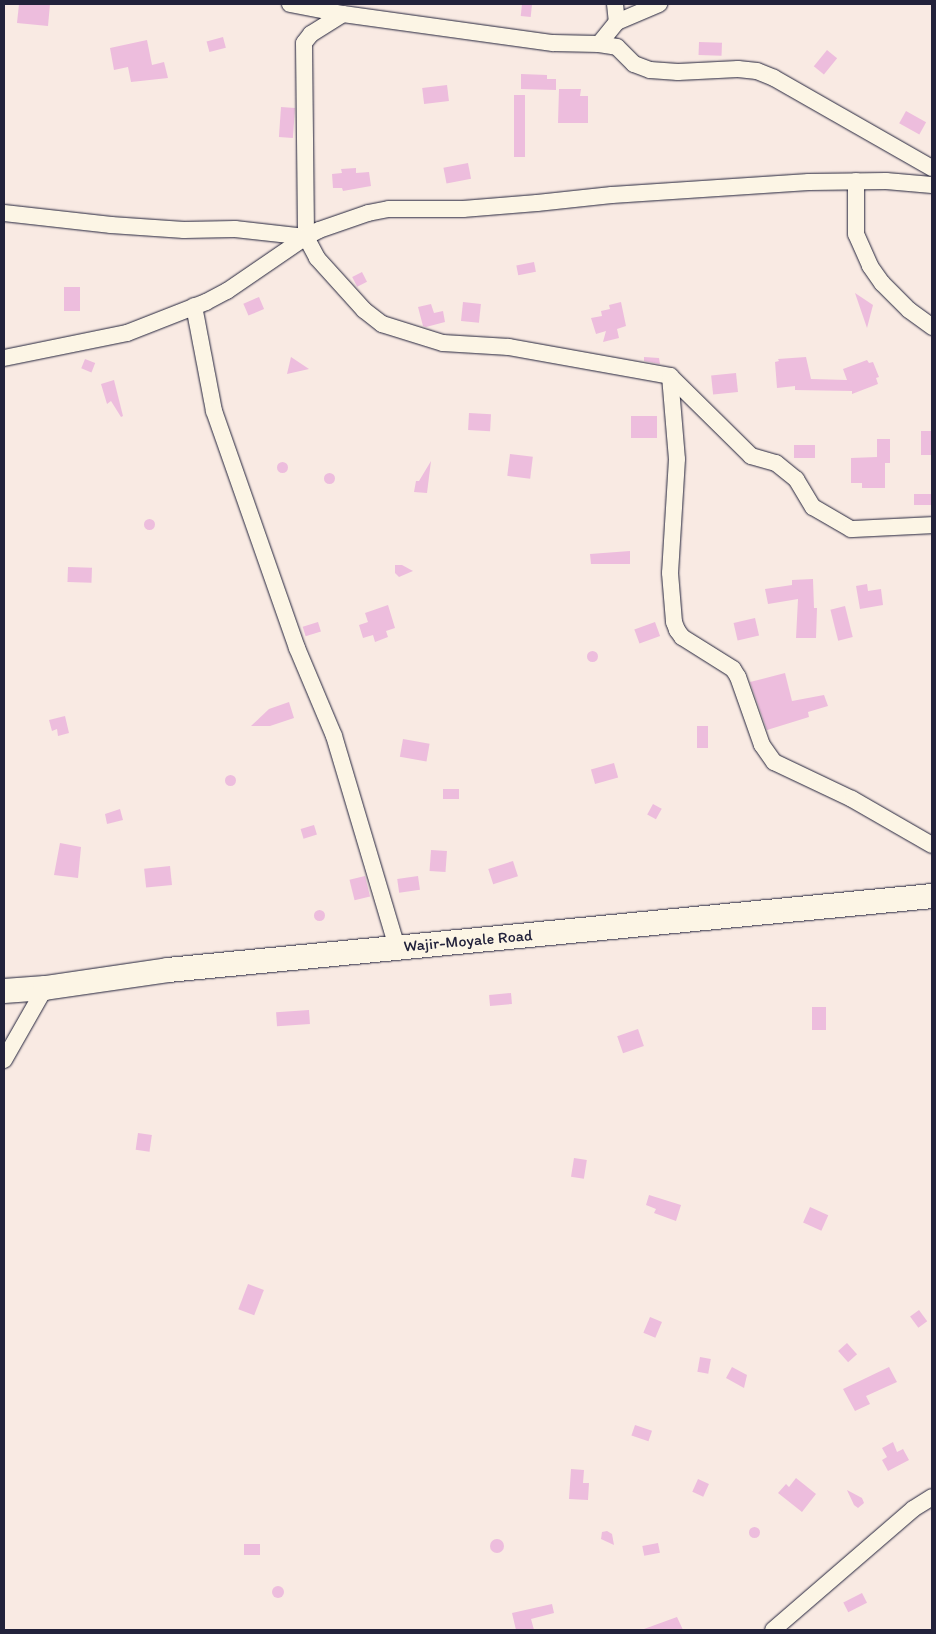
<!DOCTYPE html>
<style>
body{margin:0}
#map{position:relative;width:936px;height:1634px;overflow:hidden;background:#f9eae3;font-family:Itim,sans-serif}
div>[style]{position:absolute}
.building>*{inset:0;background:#edbddd;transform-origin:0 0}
.round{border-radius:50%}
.roads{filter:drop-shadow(0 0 1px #22223b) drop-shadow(0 0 1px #22223b)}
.street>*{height:16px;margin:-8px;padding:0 8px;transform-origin:8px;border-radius:8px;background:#fcf5e5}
.secondary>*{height:24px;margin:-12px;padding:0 12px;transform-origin:12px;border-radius:12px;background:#fcf5e5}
span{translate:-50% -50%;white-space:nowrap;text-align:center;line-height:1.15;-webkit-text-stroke:5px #fcf5e5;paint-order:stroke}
.street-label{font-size:16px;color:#22223b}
.frame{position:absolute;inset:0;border:5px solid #22223b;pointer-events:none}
</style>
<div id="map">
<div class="building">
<div style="clip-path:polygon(19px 4px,50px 4px,48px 26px,17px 23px)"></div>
<div style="left:522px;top:4px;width:10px;height:12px;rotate:6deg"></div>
<div style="left:223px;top:37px;width:11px;height:17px;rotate:75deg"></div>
<div style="clip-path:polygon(147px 40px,152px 65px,164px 62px,168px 78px,131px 82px,128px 67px,114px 70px,110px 48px)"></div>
<div style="left:699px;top:42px;width:23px;height:13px;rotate:2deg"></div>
<div style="left:827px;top:50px;width:13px;height:21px;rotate:39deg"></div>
<div style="clip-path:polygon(521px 74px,547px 75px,547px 79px,556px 79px,556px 90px,521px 89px)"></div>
<div style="left:447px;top:85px;width:16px;height:25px;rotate:83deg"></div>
<div style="clip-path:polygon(559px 89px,581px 89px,580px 96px,588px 96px,588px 123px,558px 123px)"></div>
<div style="left:514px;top:95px;width:11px;height:62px"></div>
<div style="left:281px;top:107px;width:14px;height:30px;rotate:4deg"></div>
<div style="left:906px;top:111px;width:23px;height:14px;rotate:29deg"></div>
<div style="left:468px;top:163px;width:16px;height:25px;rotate:79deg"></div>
<div style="clip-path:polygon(356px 168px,356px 173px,369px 172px,371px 186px,343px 191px,342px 188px,333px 188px,332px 174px,342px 173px,341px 169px)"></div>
<div style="left:534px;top:262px;width:10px;height:18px;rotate:79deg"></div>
<div style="left:362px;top:272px;width:11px;height:11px;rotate:63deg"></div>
<div style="left:64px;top:287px;width:16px;height:24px"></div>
<div style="clip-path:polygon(855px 293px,873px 305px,867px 328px)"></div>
<div style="left:259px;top:297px;width:13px;height:17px;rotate:67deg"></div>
<div style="left:463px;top:302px;width:18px;height:19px;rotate:6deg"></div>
<div style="clip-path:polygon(621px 302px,626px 326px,617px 329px,619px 338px,603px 342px,606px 331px,596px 334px,591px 318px,602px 316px,601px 311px,610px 309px,609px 305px)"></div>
<div style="clip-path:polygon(431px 304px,434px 313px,443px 311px,445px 322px,426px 327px,423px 326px,418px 307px)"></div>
<div style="clip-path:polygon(291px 357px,309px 369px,287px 374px)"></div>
<div style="clip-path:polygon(644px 357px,659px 358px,660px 364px,644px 361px)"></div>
<div style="clip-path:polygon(806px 357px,811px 379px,847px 380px,843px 369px,867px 360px,869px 363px,873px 362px,879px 377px,876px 378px,878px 384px,852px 394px,852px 391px,795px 390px,795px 386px,777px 388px,775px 362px,779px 361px,778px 359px)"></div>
<div style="left:85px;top:359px;width:11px;height:10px;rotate:22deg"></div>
<div style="left:736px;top:373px;width:19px;height:25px;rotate:84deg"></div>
<div style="clip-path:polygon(114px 380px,123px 416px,121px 417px,111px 401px,107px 404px,101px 384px)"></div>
<div style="left:469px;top:413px;width:22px;height:17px;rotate:3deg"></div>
<div style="left:631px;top:416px;width:26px;height:22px"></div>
<div style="left:921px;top:431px;width:11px;height:24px"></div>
<div style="clip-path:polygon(877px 439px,890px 439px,890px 463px,885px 463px,885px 488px,862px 488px,862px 483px,851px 483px,851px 458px,877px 457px)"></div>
<div style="left:815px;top:445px;width:13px;height:21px;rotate:90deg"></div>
<div style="left:510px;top:454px;width:23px;height:22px;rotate:7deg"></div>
<div style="clip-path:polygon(431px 461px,427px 493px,414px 492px,416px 481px,419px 481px)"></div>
<div class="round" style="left:276.5px;top:461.5px;width:11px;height:11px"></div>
<div class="round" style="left:323.5px;top:472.5px;width:11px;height:11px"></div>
<div style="left:914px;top:494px;width:18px;height:11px"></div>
<div class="round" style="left:143.5px;top:518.5px;width:11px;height:11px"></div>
<div style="clip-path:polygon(630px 551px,630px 564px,591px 564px,590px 554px)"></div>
<div style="clip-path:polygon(395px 565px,402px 565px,413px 571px,399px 577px,395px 573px)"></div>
<div style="left:68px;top:567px;width:24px;height:15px;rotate:2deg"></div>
<div style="clip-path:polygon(813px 579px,814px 608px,817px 608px,816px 638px,796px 638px,798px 599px,768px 604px,765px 589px,792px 585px,792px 580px)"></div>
<div style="clip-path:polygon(867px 584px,868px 591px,881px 589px,883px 605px,860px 609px,856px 586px)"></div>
<div style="clip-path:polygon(388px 605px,395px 628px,386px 631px,388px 637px,375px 642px,373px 635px,363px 638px,359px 625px,368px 622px,365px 613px)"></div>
<div style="left:845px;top:606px;width:32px;height:15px;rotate:76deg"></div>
<div style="left:755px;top:618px;width:18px;height:22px;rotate:77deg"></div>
<div style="left:318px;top:622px;width:10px;height:16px;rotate:73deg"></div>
<div style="left:655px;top:622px;width:15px;height:22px;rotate:70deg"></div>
<div class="round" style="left:586.5px;top:650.5px;width:11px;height:11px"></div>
<div style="clip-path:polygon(785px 673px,792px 701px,824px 695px,828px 706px,808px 712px,809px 717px,767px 730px,750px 682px)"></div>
<div style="clip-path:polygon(289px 702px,294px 718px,270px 726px,251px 726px,269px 709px)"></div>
<div style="clip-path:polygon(65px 716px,69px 733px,58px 736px,57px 729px,52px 731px,49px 720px)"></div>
<div style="left:697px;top:726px;width:11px;height:22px"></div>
<div style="left:403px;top:739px;width:27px;height:18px;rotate:10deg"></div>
<div style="left:614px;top:763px;width:15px;height:24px;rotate:74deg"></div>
<div class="round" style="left:224.5px;top:774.5px;width:11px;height:11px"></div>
<div style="left:459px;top:789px;width:10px;height:16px;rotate:90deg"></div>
<div style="left:653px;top:804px;width:10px;height:12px;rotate:29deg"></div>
<div style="clip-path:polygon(120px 809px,123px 820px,107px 824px,105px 814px)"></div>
<div style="left:314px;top:825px;width:10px;height:14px;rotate:73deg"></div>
<div style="clip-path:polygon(60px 843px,81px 847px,78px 878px,54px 875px)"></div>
<div style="left:431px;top:850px;width:16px;height:21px;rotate:4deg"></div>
<div style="left:513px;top:861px;width:16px;height:26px;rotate:72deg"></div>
<div style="left:170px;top:866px;width:19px;height:26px;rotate:84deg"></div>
<div style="left:365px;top:876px;width:21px;height:16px;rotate:76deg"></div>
<div style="left:418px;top:876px;width:14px;height:21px;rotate:82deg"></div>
<div class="round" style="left:313.5px;top:909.5px;width:11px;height:11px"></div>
<div style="left:511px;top:993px;width:11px;height:22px;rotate:85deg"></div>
<div style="left:812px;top:1007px;width:14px;height:23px"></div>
<div style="left:309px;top:1010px;width:14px;height:33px;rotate:86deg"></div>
<div style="left:638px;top:1029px;width:18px;height:22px;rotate:71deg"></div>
<div style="left:138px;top:1133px;width:14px;height:17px;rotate:8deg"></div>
<div style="left:574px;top:1158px;width:13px;height:19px;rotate:9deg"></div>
<div style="clip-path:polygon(649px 1195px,681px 1205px,676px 1221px,654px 1213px,656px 1209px,646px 1205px)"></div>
<div style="left:810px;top:1207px;width:20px;height:17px;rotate:24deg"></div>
<div style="left:248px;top:1284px;width:17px;height:27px;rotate:21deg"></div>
<div style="left:919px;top:1310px;width:14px;height:11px;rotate:54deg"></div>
<div style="left:650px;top:1317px;width:13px;height:17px;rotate:23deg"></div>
<div style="left:847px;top:1343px;width:15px;height:12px;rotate:48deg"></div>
<div style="left:700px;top:1357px;width:11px;height:15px;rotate:10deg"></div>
<div style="clip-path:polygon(732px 1367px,747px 1375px,744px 1388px,726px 1378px)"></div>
<div style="clip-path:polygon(889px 1367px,897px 1382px,866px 1396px,870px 1404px,855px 1411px,843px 1389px)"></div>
<div style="left:635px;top:1425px;width:18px;height:11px;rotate:19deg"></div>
<div style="clip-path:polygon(893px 1442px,897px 1452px,903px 1449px,909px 1460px,888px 1471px,882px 1460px,887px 1457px,882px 1448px)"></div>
<div style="clip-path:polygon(571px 1469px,584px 1470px,583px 1483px,589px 1483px,588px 1500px,569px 1499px)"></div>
<div style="clip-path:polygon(796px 1478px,816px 1494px,802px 1512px,778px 1493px,786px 1484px,789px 1487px)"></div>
<div style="left:698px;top:1479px;width:12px;height:14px;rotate:24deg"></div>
<div style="clip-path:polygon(847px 1490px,862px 1498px,864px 1503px,858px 1508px,854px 1505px)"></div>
<div class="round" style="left:748.5px;top:1526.5px;width:11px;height:11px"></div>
<div style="clip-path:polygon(607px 1531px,612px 1534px,614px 1545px,601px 1539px,602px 1532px)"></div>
<div class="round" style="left:490px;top:1539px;width:14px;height:14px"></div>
<div style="left:658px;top:1543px;width:10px;height:16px;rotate:79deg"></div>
<div style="left:244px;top:1544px;width:16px;height:11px"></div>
<div class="round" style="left:272px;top:1586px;width:12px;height:12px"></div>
<div style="left:862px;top:1593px;width:11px;height:21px;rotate:63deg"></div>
<div style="clip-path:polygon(552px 1604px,554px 1613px,531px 1619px,534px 1630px,516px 1630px,512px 1613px)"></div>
<div style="clip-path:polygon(677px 1617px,683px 1630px,645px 1630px,644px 1629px)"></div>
</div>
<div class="roads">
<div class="street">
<div style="left:290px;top:4px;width:54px;rotate:10.7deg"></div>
<div style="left:343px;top:14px;width:212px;rotate:7.9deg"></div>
<div style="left:553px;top:43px;width:46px;rotate:1.2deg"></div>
<div style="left:599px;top:44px;width:28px;rotate:-51deg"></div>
<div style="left:617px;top:22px;width:46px;rotate:-23.2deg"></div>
<div style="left:615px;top:4px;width:18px;rotate:84deg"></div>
<div style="left:343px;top:14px;width:38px;rotate:148deg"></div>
<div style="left:311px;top:34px;width:11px;rotate:128deg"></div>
<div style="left:304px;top:43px;width:194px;rotate:89.4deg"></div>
<div style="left:306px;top:237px;width:24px;rotate:62deg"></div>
<div style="left:317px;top:258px;width:70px;rotate:47.9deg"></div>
<div style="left:364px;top:310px;width:23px;rotate:38deg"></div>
<div style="left:382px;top:324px;width:64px;rotate:17.3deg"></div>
<div style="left:443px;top:343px;width:66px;rotate:3.5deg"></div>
<div style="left:509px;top:347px;width:164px;rotate:10.2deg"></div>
<div style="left:670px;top:376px;width:114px;rotate:44.6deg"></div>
<div style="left:751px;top:456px;width:26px;rotate:16deg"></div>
<div style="left:776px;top:463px;width:26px;rotate:39deg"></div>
<div style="left:796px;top:479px;width:33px;rotate:59deg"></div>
<div style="left:813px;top:507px;width:44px;rotate:30.1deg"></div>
<div style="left:851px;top:529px;width:81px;rotate:-2.8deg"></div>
<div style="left:599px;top:44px;width:18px;rotate:9deg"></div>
<div style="left:617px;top:47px;width:24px;rotate:45deg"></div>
<div style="left:634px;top:64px;width:17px;rotate:21deg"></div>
<div style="left:650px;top:70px;width:28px;rotate:4deg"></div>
<div style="left:678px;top:72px;width:60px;rotate:-2.9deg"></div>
<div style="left:738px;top:69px;width:19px;rotate:6deg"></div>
<div style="left:757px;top:71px;width:18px;rotate:22deg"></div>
<div style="left:774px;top:78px;width:182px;rotate:29.7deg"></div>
<div style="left:856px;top:181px;width:53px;rotate:90deg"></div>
<div style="left:856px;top:234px;width:35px;rotate:66deg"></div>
<div style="left:870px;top:266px;width:21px;rotate:55deg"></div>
<div style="left:882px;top:283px;width:38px;rotate:45deg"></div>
<div style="left:909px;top:310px;width:29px;rotate:36deg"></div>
<div style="left:4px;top:213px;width:108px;rotate:6.4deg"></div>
<div style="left:111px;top:225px;width:73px;rotate:3.9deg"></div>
<div style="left:184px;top:230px;width:51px;rotate:-1.1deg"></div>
<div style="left:235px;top:229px;width:71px;rotate:6.4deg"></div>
<div style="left:194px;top:306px;width:107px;rotate:79.2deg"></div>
<div style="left:214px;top:411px;width:251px;rotate:70.7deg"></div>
<div style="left:297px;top:648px;width:95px;rotate:67.2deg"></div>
<div style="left:334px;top:736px;width:220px;rotate:73.4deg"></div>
<div style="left:4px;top:358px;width:126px;rotate:-11.5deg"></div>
<div style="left:127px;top:333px;width:85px;rotate:-21.4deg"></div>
<div style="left:206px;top:302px;width:24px;rotate:-28deg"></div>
<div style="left:227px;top:291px;width:96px;rotate:-34.4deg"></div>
<div style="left:306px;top:237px;width:15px;rotate:-28deg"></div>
<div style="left:319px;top:230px;width:52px;rotate:-19.1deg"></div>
<div style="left:368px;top:213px;width:21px;rotate:-11deg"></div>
<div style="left:389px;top:209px;width:74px"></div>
<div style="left:463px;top:209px;width:74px;rotate:-4.6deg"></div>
<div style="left:537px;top:203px;width:75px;rotate:-6.1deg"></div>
<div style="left:612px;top:195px;width:197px;rotate:-3.8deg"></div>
<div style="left:809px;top:182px;width:77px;rotate:-0.7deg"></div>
<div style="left:886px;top:181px;width:46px;rotate:5deg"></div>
<div style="left:670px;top:376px;width:83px;rotate:85.2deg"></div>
<div style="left:677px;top:459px;width:114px;rotate:93.5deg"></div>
<div style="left:670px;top:573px;width:49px;rotate:85.3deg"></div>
<div style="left:674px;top:622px;width:9px;rotate:69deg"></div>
<div style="left:677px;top:630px;width:9px;rotate:54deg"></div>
<div style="left:682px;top:637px;width:60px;rotate:32.1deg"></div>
<div style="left:733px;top:669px;width:9px;rotate:58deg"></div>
<div style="left:738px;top:677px;width:72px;rotate:70.6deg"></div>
<div style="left:762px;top:745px;width:21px;rotate:55deg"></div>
<div style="left:774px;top:762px;width:86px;rotate:25.4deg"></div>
<div style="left:852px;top:799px;width:92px;rotate:29.9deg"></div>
<div style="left:4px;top:1060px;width:83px;rotate:-60.3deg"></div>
<div style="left:773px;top:1630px;width:185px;rotate:-40.8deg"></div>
<div style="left:913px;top:1509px;width:22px;rotate:-32deg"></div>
</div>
<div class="secondary">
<div style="left:4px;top:991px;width:41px;rotate:-4.2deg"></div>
<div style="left:45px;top:988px;width:124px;rotate:-8.3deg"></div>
<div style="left:168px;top:970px;width:768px;rotate:-5.53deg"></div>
</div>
</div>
<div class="street-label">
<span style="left:468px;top:941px;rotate:-5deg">Wajir-Moyale Road</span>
</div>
<div class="frame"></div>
</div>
